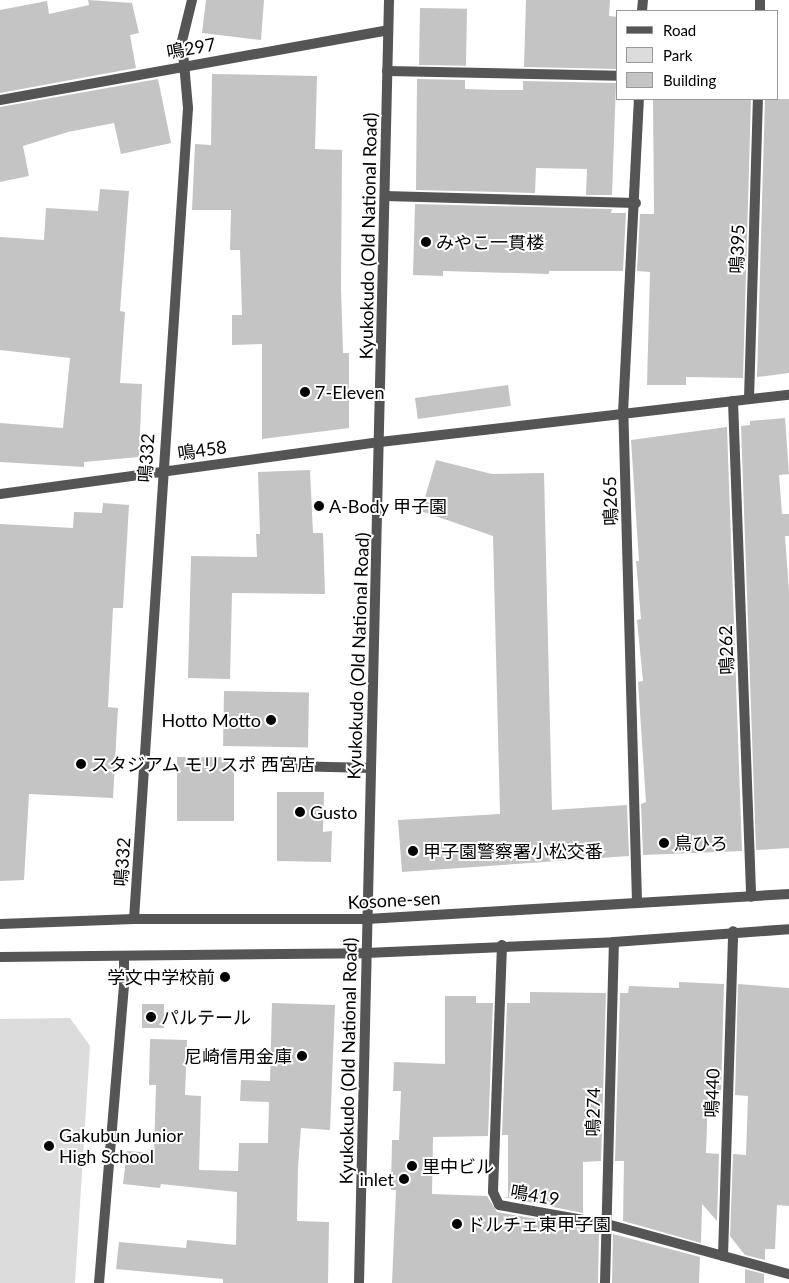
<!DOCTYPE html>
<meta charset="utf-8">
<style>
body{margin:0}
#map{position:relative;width:789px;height:1283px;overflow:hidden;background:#fff;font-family:Lato,"Noto Sans JP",sans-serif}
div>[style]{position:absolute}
.green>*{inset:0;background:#dcdcdc}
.building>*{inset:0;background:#c4c4c4;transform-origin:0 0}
.service>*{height:10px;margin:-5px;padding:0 5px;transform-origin:5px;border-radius:5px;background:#555}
.minor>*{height:10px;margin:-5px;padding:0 5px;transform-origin:5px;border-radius:5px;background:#555}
.tertiary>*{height:10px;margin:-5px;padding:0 5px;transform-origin:5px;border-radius:5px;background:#555}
.dots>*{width:14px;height:14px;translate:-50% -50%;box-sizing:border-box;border:2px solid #fff;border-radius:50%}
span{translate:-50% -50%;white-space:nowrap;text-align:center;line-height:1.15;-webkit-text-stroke:4px #fff;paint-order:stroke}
.street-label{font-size:18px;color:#000}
.poi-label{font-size:18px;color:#000}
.left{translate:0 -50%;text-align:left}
.right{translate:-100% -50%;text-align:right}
.legend{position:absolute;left:616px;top:10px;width:162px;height:90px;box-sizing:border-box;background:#fff;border:1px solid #999;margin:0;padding:6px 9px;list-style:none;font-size:15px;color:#000}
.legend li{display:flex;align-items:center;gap:10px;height:25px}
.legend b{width:25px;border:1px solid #999}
</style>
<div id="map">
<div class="green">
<div style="clip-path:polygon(70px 1018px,90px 1046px,75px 1283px,0 1283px,0 1019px)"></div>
</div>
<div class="building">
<div style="clip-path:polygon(88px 0,132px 3px,139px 33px,130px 35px,136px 68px,0 93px,0 10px,47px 1px,49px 14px,89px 5px)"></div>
<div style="clip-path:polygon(206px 0,264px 0,261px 40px,202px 33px)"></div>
<div style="clip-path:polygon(526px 0,610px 0,609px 16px,618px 17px,617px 69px,524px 67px)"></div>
<div style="left:420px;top:8px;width:47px;height:57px;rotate:1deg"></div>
<div style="clip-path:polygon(212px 74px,317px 76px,315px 149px,342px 150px,341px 289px,343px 353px,349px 353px,349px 428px,262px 439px,262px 344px,232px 345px,232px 315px,242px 315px,240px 250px,230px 250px,231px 210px,192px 210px,195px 144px,211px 145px)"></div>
<div style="clip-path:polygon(158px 79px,171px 143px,121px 154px,114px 123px,68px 132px,23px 146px,29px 176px,0 182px,0 107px)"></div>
<div style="clip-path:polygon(417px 79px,465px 80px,465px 89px,496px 90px,523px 90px,523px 81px,616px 83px,612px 195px,586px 195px,587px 169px,536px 168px,535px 193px,416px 190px)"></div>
<div style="clip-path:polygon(653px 99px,751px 99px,743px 378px,686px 377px,686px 385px,647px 385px,650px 272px,637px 271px,640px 214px,654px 214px)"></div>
<div style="clip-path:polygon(765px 99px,789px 99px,789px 373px,757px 377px)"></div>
<div style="clip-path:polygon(100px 189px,129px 191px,120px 311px,125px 312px,120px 383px,142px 384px,139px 457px,84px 462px,84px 467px,0 462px,0 423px,63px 428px,70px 358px,0 350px,0 237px,44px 240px,46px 208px,98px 211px)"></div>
<div style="clip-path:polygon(415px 204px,612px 209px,611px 213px,626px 213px,623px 271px,549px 271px,549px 274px,443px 271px,443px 276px,413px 275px)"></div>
<div style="left:508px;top:385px;width:21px;height:94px;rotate:82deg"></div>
<div style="clip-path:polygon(785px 418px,789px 474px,779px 475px,782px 514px,789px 514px,789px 536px,785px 536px,789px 591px,789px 848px,756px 850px,741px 426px,750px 425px,750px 421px)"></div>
<div style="clip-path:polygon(727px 427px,742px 851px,643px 855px,641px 804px,646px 802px,638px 682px,643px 681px,637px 620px,641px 619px,636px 561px,639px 561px,631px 440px)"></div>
<div style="clip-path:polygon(436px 460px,492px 474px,544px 473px,552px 810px,627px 805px,629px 856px,402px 872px,398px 820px,500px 814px,493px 536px,421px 511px)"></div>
<div style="clip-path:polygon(310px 470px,313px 533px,323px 533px,325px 594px,232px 593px,230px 679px,188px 678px,191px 556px,257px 557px,256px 534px,260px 534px,258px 472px)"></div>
<div style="clip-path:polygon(103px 503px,129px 505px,123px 608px,113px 608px,108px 707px,118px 708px,113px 798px,29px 794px,24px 880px,0 881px,0 524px,73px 528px,74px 512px,102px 513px)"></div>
<div style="left:224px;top:691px;width:85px;height:55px;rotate:1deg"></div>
<div style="left:234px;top:757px;width:64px;height:57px;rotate:90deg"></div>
<div style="clip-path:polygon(277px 792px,324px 792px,323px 832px,332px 831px,331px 862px,277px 861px)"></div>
<div style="clip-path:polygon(679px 982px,724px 984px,721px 1095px,708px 1094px,706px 1153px,719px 1154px,717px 1221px,702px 1204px,701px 1243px,623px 1221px,624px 1161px,615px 1161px,620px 993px,628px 993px,629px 986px,679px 988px)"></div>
<div style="clip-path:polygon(738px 984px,789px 988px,789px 1206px,777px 1205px,775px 1249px,765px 1249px,765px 1260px,745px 1255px,730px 1236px,733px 1154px,746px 1155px,748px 1096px,735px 1095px)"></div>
<div style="clip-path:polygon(530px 992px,606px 993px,601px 1161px,583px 1162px,583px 1213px,503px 1197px,508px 1197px,508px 1135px,502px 1135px,507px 1003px,530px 1003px)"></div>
<div style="clip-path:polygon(445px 996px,476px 996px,476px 1003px,493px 1003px,488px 1136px,433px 1137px,432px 1194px,487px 1196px,497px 1212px,583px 1227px,583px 1234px,599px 1234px,598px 1283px,392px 1283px,396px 1190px,391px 1190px,392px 1140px,399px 1140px,401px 1091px,393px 1091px,394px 1062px,445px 1064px)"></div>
<div style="clip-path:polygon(272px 1003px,335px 1005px,330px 1130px,301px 1128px,298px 1167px,297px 1221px,329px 1222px,328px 1283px,223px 1283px,223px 1279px,116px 1269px,119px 1242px,186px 1248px,187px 1240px,236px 1245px,237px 1192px,161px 1184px,160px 1188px,123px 1184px,127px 1151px,154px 1153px,156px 1085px,149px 1085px,150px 1039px,187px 1040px,185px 1095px,201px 1096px,199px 1170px,238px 1171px,239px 1143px,268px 1143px,269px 1102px,240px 1101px,241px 1080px,270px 1081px)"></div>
<div style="left:142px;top:1004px;width:22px;height:24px"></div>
<div style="clip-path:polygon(613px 1234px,700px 1257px,699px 1283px,612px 1283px)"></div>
<div style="clip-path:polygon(745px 1269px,764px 1274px,764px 1283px,745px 1283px)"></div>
</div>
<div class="service">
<div style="left:288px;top:766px;width:83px;rotate:1.4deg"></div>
</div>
<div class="minor">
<div style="left:642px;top:11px;width:11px;rotate:-85deg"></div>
<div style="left:760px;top:11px;width:11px;rotate:-90deg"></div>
<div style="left:387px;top:71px;width:231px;rotate:1.2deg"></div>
<div style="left:0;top:100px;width:394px;rotate:-10.2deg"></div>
<div style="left:385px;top:196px;width:251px;rotate:1.6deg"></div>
<div style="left:749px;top:399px;width:300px;rotate:-88.3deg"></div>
<div style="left:733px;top:401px;width:496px;rotate:87.9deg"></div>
<div style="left:0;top:494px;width:384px;rotate:-7.8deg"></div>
<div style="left:380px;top:442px;width:412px;rotate:-6.6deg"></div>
<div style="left:637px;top:902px;width:489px;rotate:-91.6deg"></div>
<div style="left:623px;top:413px;width:314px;rotate:-87.1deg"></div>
<div style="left:134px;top:919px;width:813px;rotate:-86.19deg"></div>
<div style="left:188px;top:108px;width:67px;rotate:-95.1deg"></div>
<div style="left:182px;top:41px;width:42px;rotate:-76.3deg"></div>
<div style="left:502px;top:945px;width:247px;rotate:92.1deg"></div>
<div style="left:493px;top:1192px;width:14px;rotate:65deg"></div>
<div style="left:499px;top:1205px;width:110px;rotate:10deg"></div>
<div style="left:607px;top:1224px;width:189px;rotate:15.4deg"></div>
<div style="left:723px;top:1256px;width:325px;rotate:-88.2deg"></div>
<div style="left:99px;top:1283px;width:299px;rotate:-85.2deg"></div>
<div style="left:124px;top:985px;width:29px;rotate:-90deg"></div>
<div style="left:605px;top:1283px;width:341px;rotate:-88.5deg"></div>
</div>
<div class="tertiary">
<div style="left:0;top:924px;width:134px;rotate:-2.1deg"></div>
<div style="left:134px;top:919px;width:233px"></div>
<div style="left:367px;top:919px;width:423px;rotate:-3.4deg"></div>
<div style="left:0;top:957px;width:366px;rotate:-0.6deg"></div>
<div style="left:366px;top:953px;width:248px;rotate:-2.5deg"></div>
<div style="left:614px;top:942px;width:175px;rotate:-4.2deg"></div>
<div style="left:359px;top:1283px;width:1283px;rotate:-88.66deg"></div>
</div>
<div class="dots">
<div style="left:426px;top:242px;background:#000"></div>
<div style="left:305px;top:392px;background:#000"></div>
<div style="left:319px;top:506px;background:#000"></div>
<div style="left:271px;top:720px;background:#000"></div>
<div style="left:81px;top:764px;background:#000"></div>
<div style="left:300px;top:812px;background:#000"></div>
<div style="left:664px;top:843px;background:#000"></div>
<div style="left:413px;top:851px;background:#000"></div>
<div style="left:225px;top:977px;background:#000"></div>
<div style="left:151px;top:1017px;background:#000"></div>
<div style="left:302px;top:1056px;background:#000"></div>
<div style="left:49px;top:1146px;background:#000"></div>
<div style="left:412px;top:1166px;background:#000"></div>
<div style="left:404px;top:1179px;background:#000"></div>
<div style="left:457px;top:1224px;background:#000"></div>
</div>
<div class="street-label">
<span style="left:191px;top:48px;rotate:-10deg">鳴297</span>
<span style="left:368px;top:236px;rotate:-89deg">Kyukokudo (Old National Road)</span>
<span style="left:737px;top:249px;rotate:-88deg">鳴395</span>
<span style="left:202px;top:450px;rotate:-8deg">鳴458</span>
<span style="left:146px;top:458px;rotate:-86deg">鳴332</span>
<span style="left:610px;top:501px;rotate:-92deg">鳴265</span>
<span style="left:726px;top:650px;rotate:-92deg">鳴262</span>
<span style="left:358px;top:656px;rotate:-88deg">Kyukokudo (Old National Road)</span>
<span style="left:122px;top:862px;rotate:-86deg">鳴332</span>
<span style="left:394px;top:900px;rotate:-3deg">Kosone-sen</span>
<span style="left:348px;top:1061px;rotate:-89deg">Kyukokudo (Old National Road)</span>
<span style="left:712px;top:1093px;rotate:-88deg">鳴440</span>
<span style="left:593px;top:1112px;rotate:-89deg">鳴274</span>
<span style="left:535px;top:1195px;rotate:10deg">鳴419</span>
</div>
<div class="poi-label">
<span class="left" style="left:436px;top:242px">みやこ一貫楼</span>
<span class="left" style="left:315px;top:392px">7-Eleven</span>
<span class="left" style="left:329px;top:506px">A-Body 甲子園</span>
<span class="right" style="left:261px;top:720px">Hotto Motto</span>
<span class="left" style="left:91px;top:764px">スタジアム モリスポ 西宮店</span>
<span class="left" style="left:310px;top:812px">Gusto</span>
<span class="left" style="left:674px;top:843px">鳥ひろ</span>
<span class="left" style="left:423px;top:851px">甲子園警察署小松交番</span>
<span class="right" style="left:215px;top:977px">学文中学校前</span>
<span class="left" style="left:161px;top:1017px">パルテール</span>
<span class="right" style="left:292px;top:1056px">尼崎信用金庫</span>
<span class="left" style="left:59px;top:1146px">Gakubun Junior<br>High School</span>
<span class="left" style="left:422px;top:1166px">里中ビル</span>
<span class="right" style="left:394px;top:1179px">inlet</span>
<span class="left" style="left:467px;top:1224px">ドルチェ東甲子園</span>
</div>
<ul class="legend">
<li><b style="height:6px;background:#555"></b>Road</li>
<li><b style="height:14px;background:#dcdcdc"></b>Park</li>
<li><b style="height:14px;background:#c4c4c4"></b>Building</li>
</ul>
</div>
